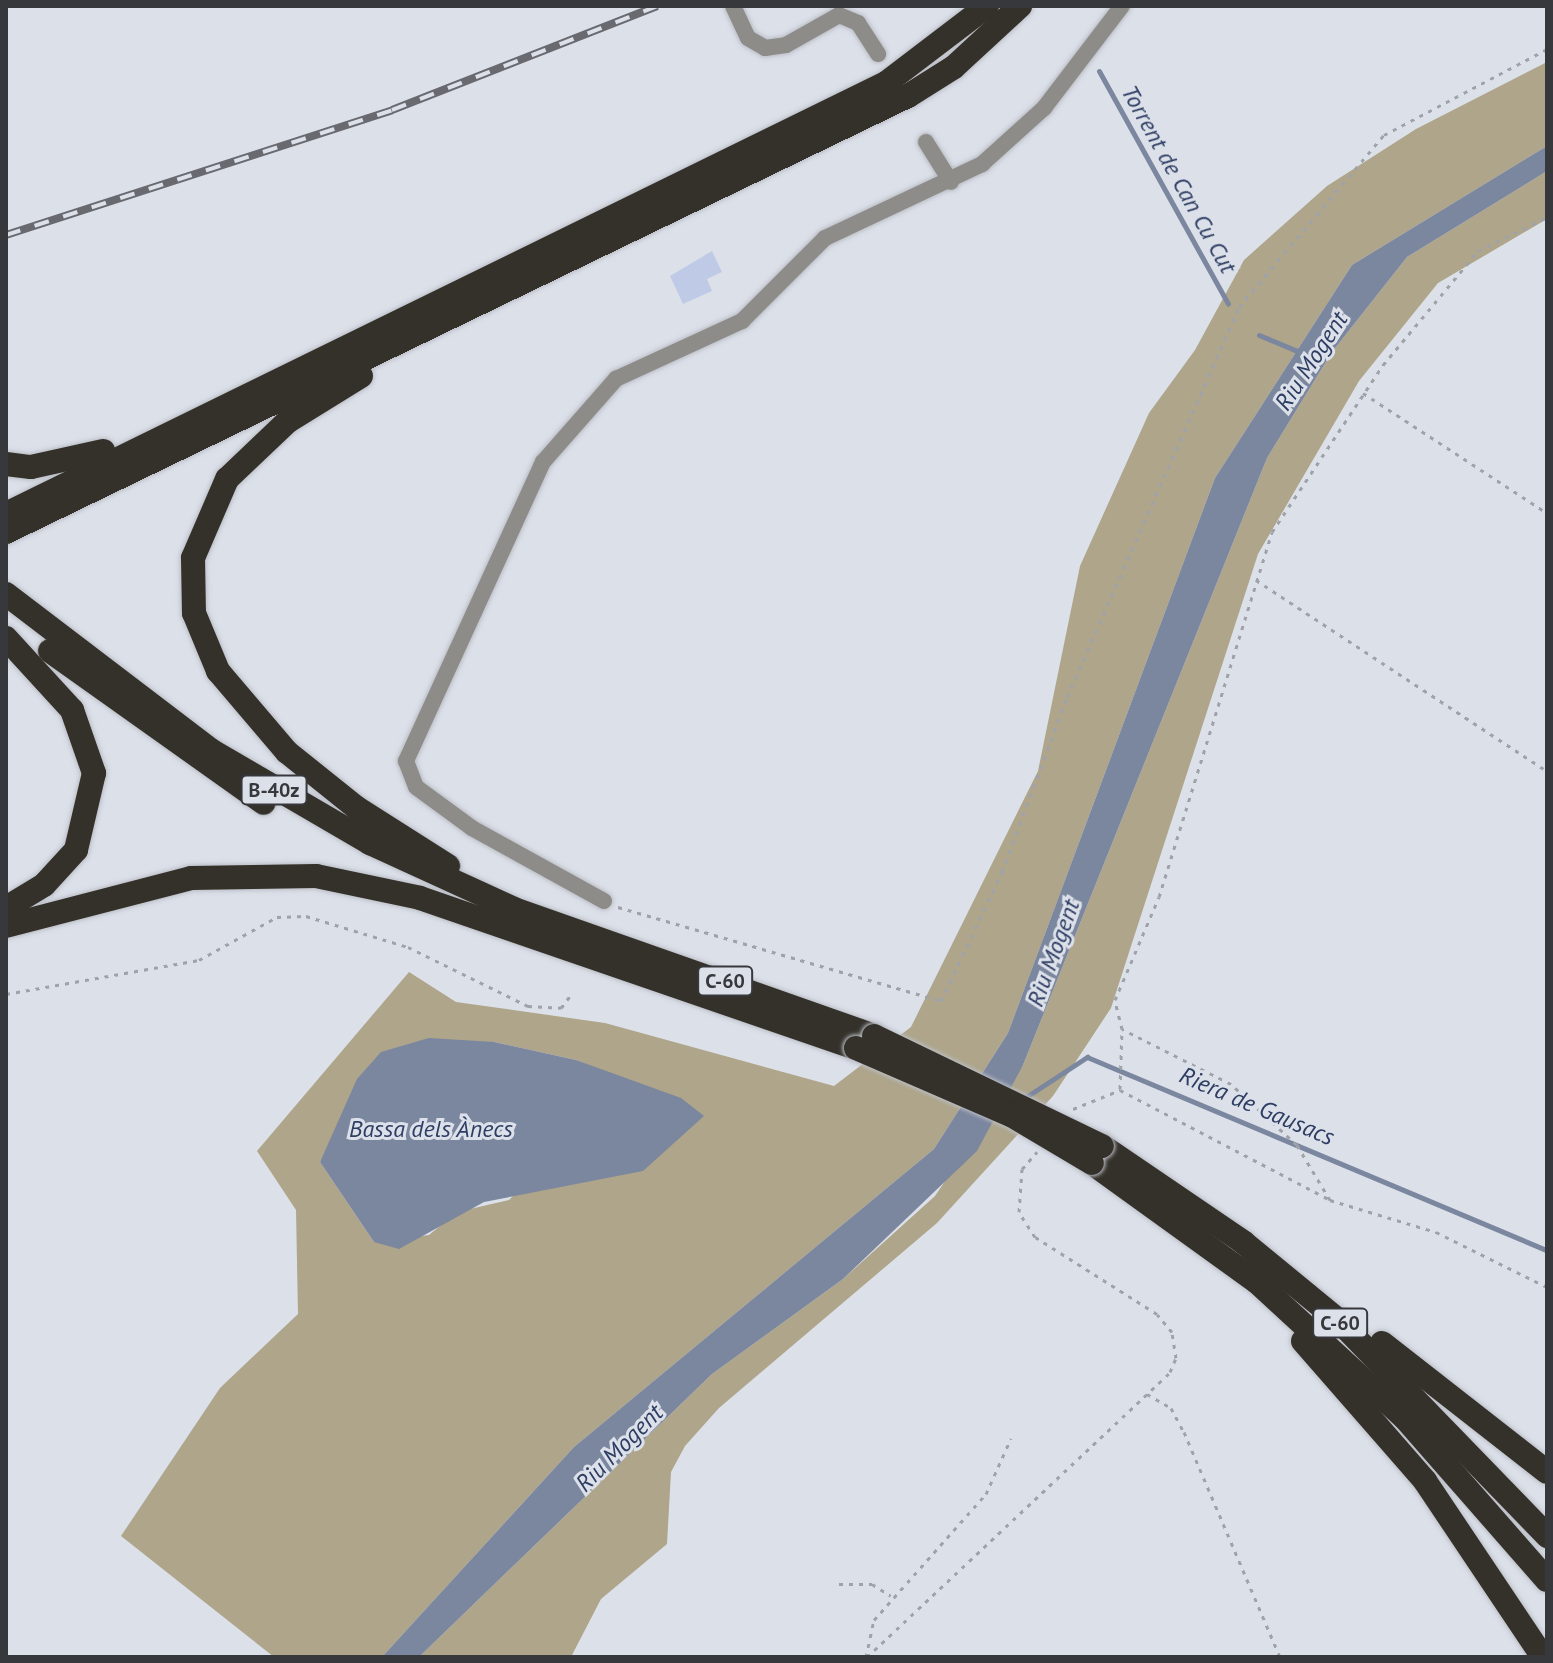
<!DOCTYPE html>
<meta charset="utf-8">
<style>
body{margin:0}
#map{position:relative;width:1553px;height:1663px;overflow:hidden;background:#dce0e9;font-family:"PT Sans",sans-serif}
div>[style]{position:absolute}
.forest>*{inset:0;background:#aea58a}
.water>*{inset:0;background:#7b869f}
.stream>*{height:5px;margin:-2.5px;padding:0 2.5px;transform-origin:2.5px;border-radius:2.5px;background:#7b869f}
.building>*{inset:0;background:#bfcbe6}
.path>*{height:3px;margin-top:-1.5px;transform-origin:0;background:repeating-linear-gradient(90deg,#9fa2a9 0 4px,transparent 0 10px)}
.roads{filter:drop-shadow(0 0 2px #bbbec6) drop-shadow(0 0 2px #bbbec6)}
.street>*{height:16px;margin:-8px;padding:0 8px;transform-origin:8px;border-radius:8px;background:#8d8c88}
.highway>*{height:24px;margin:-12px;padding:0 12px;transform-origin:12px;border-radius:12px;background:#34312a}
.rail>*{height:8px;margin-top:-4px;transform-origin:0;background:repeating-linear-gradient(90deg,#dce0e9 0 15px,#686a70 0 30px);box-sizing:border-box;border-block:2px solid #686a70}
.bridges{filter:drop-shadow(0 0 2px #bbbec6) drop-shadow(0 0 2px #bbbec6)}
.highway-bridge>*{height:24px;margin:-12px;padding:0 12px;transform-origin:12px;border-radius:12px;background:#34312a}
span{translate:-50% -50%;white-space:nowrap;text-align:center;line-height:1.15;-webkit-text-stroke:6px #dce0e9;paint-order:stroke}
.shield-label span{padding:2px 6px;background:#dce0e9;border:2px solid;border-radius:6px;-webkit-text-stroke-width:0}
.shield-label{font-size:20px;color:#37383c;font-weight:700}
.water-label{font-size:24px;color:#2d3d63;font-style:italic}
.frame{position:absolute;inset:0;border:8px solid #37383c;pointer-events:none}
</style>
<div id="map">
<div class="forest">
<div style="clip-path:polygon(evenodd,1547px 62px,1547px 146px,1352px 265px,1215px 478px,1008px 1033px,934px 1149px,574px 1447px,382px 1657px,274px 1657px,121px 1536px,220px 1388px,298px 1314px,296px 1210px,257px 1151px,409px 972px,456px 1002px,605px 1023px,834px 1086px,911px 1027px,1038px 771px,1080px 566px,1149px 413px,1195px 350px,1244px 260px,1327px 186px,1416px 129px,1547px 62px,494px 1042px,576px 1060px,627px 1081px,509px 1200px,457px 1212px,429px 1235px,374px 1242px,320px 1162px,339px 1125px,494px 1042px)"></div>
<div style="clip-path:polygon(1547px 171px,1547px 219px,1438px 283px,1359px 381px,1258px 554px,1111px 1008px,1053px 1096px,937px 1223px,719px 1408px,685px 1446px,671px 1472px,667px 1544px,601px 1599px,571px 1657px,419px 1657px,712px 1374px,843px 1279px,935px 1196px,1023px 1065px,1267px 458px,1332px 352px,1407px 257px)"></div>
</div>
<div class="water">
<div style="clip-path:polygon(1547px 146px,1547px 171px,1407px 257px,1332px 352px,1267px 458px,1023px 1065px,977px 1151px,843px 1279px,712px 1374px,419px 1657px,382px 1657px,574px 1447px,934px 1149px,1008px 1033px,1215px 478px,1352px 265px)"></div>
<div style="clip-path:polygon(429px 1038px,494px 1042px,576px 1060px,681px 1098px,704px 1116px,643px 1171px,484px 1202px,399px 1249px,374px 1242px,320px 1162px,357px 1079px,381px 1052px)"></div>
</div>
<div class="stream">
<div style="left:1099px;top:71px;width:266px;rotate:61deg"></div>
<div style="left:1259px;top:335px;width:47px;rotate:22.7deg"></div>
<div style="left:1023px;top:1099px;width:77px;rotate:-33.3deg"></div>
<div style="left:1087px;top:1057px;width:499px;rotate:22.8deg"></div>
</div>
<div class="building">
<div style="clip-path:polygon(712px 251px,722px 272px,707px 279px,712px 291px,683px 304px,670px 276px)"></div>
</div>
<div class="path">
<div style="left:1363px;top:393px;width:220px;rotate:33.1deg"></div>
<div style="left:1256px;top:580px;width:348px;rotate:33.3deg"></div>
<div style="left:618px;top:907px;width:336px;rotate:16.2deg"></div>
<div style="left:941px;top:1001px;width:143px;rotate:-64.7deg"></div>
<div style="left:1002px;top:872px;width:187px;rotate:-69.6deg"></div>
<div style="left:1067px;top:697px;width:426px;rotate:-66.2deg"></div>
<div style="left:1239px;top:307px;width:225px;rotate:-49.9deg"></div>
<div style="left:1384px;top:135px;width:184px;rotate:-27.8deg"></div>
<div style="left:6px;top:994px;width:196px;rotate:-10deg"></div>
<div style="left:199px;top:960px;width:89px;rotate:-28.9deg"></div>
<div style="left:277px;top:917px;width:29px;rotate:-2deg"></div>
<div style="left:306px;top:916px;width:107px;rotate:16.9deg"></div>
<div style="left:408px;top:947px;width:134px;rotate:26.2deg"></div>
<div style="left:528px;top:1006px;width:33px;rotate:3deg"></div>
<div style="left:561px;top:1008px;width:15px;rotate:-53deg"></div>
<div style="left:1120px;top:1089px;width:60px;rotate:-88.1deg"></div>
<div style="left:1073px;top:1109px;width:51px;rotate:-22deg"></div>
<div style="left:1120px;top:1090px;width:237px;rotate:27.6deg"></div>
<div style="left:1330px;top:1200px;width:111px;rotate:16.8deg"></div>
<div style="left:1436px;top:1232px;width:124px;rotate:26.4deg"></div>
<div style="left:1330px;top:1200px;width:64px;rotate:-121deg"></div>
<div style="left:1297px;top:1145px;width:90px;rotate:-137.3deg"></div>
<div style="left:1231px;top:1084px;width:122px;rotate:-153.2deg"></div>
<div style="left:1122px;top:1029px;width:30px;rotate:-104deg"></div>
<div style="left:1115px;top:1000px;width:112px;rotate:-66.9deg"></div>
<div style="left:1159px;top:897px;width:382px;rotate:-72.8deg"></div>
<div style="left:1272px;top:532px;width:201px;rotate:-56.4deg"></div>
<div style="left:1383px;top:365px;width:148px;rotate:-50.2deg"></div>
<div style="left:1478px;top:251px;width:77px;rotate:-26.2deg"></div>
<div style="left:1147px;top:1394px;width:28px;rotate:30deg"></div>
<div style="left:1171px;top:1408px;width:27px;rotate:62deg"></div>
<div style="left:1184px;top:1432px;width:245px;rotate:66.9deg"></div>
<div style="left:839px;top:1584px;width:33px"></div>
<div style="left:872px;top:1584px;width:22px;rotate:32deg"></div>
<div style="left:866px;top:1657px;width:38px;rotate:-78deg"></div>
<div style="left:874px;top:1620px;width:169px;rotate:-48.4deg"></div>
<div style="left:986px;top:1494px;width:61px;rotate:-65.9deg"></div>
<div style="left:867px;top:1657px;width:416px;rotate:-43.2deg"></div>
<div style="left:1170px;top:1372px;width:15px;rotate:-67deg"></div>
<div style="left:1176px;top:1358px;width:26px;rotate:-99deg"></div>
<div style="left:1172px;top:1332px;width:23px;rotate:-130deg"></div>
<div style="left:1157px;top:1314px;width:144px;rotate:-147.7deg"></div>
<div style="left:1035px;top:1237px;width:30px;rotate:-123deg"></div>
<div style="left:1019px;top:1212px;width:43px;rotate:-86deg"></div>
<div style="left:1022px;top:1169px;width:23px;rotate:-49deg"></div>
</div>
<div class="roads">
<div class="street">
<div style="left:733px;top:6px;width:35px;rotate:65deg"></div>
<div style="left:748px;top:38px;width:20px;rotate:30deg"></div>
<div style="left:765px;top:48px;width:21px;rotate:-8deg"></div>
<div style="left:786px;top:45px;width:61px;rotate:-29.5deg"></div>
<div style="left:839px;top:15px;width:21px;rotate:23deg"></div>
<div style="left:858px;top:23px;width:37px;rotate:57deg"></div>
<div style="left:926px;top:142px;width:47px;rotate:58deg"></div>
<div style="left:604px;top:901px;width:151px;rotate:-151.1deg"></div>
<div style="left:472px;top:828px;width:69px;rotate:-143.8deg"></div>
<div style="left:416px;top:787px;width:28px;rotate:-111deg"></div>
<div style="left:406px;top:761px;width:329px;rotate:-65.4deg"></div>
<div style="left:543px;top:462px;width:111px;rotate:-48.7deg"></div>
<div style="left:616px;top:379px;width:139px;rotate:-24.7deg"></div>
<div style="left:742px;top:321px;width:117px;rotate:-45deg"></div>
<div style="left:825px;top:238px;width:174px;rotate:-25.2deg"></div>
<div style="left:982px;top:164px;width:84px;rotate:-42.1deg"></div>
<div style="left:1044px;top:108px;width:128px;rotate:-52.6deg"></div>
</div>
<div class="highway">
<div style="left:361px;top:376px;width:86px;rotate:148.3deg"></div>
<div style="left:288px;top:421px;width:84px;rotate:136.4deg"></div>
<div style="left:227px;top:479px;width:86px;rotate:113.3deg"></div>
<div style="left:193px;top:558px;width:55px;rotate:89deg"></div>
<div style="left:194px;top:613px;width:63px;rotate:67.5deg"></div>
<div style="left:218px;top:671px;width:106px;rotate:49.6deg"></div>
<div style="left:287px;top:752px;width:90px;rotate:38.7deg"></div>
<div style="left:357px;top:808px;width:108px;rotate:32.5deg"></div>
<div style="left:6px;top:464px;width:25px;rotate:7deg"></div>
<div style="left:31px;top:467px;width:74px;rotate:-12.5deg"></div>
<div style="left:12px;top:511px;width:973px;rotate:-26.09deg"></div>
<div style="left:886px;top:83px;width:127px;rotate:-37.3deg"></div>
<div style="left:6px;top:532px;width:1002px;rotate:-25.8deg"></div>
<div style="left:908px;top:96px;width:54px;rotate:-32.2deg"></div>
<div style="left:954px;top:67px;width:90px;rotate:-42.7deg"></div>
<div style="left:6px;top:594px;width:259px;rotate:37.3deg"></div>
<div style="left:212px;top:751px;width:183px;rotate:30.2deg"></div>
<div style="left:370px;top:843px;width:158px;rotate:24.6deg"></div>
<div style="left:514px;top:909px;width:382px;rotate:19.4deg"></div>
<div style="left:6px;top:638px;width:98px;rotate:47.5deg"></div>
<div style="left:72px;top:710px;width:67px;rotate:70.8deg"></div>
<div style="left:94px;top:773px;width:79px;rotate:103.2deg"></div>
<div style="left:76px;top:850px;width:47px;rotate:132.4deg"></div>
<div style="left:44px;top:885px;width:44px;rotate:148.8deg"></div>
<div style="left:50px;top:651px;width:262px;rotate:35.4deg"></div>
<div style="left:6px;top:926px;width:191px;rotate:-14.5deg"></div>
<div style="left:191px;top:878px;width:125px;rotate:-0.9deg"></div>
<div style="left:316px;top:876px;width:106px;rotate:11.9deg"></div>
<div style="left:420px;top:898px;width:461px;rotate:19deg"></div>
<div style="left:1102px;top:1146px;width:171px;rotate:34.2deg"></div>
<div style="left:1243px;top:1242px;width:123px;rotate:39.4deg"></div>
<div style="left:1338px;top:1320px;width:301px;rotate:45.9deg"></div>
<div style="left:1092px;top:1163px;width:203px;rotate:35.8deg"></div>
<div style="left:1257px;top:1282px;width:201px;rotate:42.6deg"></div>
<div style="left:1405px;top:1418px;width:215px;rotate:48.8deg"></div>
<div style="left:1303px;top:1341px;width:186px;rotate:48.9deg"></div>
<div style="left:1425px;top:1481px;width:212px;rotate:56.2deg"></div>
<div style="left:1382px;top:1343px;width:209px;rotate:38deg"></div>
</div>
</div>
<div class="rail">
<div style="left:6px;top:235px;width:406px;rotate:-17.9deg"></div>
<div style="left:392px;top:110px;width:285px;rotate:-21.4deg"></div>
</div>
<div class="bridges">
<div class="highway-bridge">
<div style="left:874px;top:1036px;width:253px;rotate:25.8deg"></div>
<div style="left:856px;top:1048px;width:169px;rotate:23.4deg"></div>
<div style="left:1011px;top:1115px;width:94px;rotate:30.7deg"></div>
</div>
</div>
<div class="shield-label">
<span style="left:274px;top:790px">B-40z</span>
<span style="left:725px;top:981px">C-60</span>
<span style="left:1340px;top:1323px">C-60</span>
</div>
<div class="water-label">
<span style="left:1179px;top:179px;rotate:61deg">Torrent de Can Cu Cut</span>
<span style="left:1311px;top:361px;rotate:-57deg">Riu Mogent</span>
<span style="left:1053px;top:953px;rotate:-70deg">Riu Mogent</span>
<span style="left:1257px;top:1106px;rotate:23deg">Riera de Gausacs</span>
<span style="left:431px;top:1129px">Bassa dels Ànecs</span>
<span style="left:619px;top:1448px;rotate:-45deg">Riu Mogent</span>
</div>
<div class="frame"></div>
</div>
